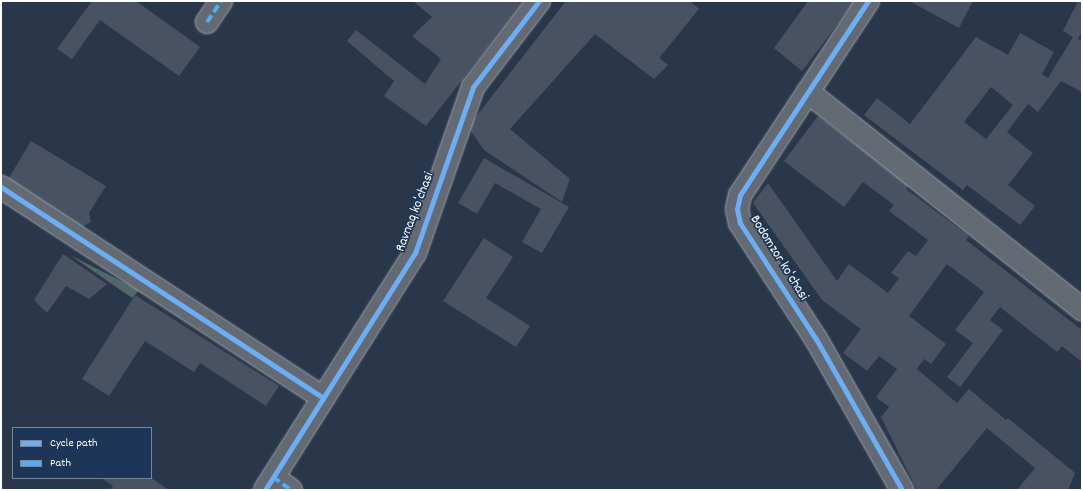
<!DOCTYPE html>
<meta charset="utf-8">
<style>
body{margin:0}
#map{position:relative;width:1083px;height:491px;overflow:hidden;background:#2a374a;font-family:Dekko,sans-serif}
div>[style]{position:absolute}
.green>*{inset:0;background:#526767}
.building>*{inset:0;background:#485262}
.roads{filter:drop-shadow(0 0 1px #9fa5ae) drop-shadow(0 0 1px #9fa5ae)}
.minor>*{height:22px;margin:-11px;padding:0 11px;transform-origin:11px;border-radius:11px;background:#636a74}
.quiet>*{height:4px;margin-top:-2px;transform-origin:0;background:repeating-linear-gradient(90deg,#4cb0f7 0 8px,transparent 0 12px)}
.cycleway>*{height:5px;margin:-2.5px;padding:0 2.5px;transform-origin:2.5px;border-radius:2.5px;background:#6dadf4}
span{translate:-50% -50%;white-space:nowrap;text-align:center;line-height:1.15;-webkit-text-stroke:3.5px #1d3557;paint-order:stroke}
.street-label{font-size:14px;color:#fff}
.frame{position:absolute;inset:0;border:2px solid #fff;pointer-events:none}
.legend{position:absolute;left:12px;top:427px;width:140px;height:52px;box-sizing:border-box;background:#1d3557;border:1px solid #77869a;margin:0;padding:5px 7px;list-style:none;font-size:12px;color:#fff}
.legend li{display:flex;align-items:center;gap:8px;height:20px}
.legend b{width:20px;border:1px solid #77869a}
</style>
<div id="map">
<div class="green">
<div style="clip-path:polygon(70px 255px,139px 290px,132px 298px)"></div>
</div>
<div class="building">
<div style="clip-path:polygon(92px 1px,136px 1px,200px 47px,179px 76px,100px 20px,72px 59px,57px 49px)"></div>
<div style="clip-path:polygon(413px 1px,524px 1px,426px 126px,384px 96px,394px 81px,347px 41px,356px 30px,425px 84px,441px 59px,412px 36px,432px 17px)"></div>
<div style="clip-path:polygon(566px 1px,690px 1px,699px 9px,659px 58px,668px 65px,654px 79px,595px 34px,510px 129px,570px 179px,562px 202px,484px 150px,468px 127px)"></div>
<div style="clip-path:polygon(808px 1px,855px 1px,802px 71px,774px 48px)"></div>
<div style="clip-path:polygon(909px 1px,973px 1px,959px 28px)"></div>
<div style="clip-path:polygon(evenodd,1078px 1px,1082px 1px,1082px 31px,1078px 39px,1082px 41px,1082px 92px,1061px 81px,1038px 112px,1028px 104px,1007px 132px,1033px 153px,1008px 185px,1035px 206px,1020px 225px,967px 185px,963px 190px,864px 115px,877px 98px,910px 124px,976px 37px,1008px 55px,1020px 33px,1054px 52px,1042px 74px,1048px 78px,1073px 37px,1063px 31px,1078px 1px,991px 87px,1013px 105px,986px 139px,964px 122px,991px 87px)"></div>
<div style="clip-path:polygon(818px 116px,909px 185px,906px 189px,969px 236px,966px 240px,1082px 330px,1082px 362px,1062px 346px,1057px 352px,1000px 307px,990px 320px,1003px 330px,960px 387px,947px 377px,973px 343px,955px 330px,984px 292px,947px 264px,909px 316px,946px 344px,931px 364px,924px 359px,917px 369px,957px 403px,969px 389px,1006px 420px,1008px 418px,1075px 473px,1068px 490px,1017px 490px,1035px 468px,987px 428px,936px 490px,917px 490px,881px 417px,889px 407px,876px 397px,897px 369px,879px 356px,867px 371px,843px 353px,861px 329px,822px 300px,753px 203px,768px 183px,837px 281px,849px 264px,888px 293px,899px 278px,891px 273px,908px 251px,916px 256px,928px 240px,889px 211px,894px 205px,863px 182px,844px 207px,784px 161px)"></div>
<div style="clip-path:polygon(31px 141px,106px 186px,89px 213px,91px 222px,82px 227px,7px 181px)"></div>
<div style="clip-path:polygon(484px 158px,569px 207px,542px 253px,522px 242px,541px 209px,495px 183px,477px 214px,458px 203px)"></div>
<div style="clip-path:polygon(484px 238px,513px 257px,486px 298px,530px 326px,516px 347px,443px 301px)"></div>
<div style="clip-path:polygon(63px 254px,107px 284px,89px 299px,66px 286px,47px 313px,34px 300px)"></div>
<div style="clip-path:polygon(135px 295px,279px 386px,266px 406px,200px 363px,194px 372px,145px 341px,109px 396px,82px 379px)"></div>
<div style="clip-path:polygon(101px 478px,151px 478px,169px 490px,110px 490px,113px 486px)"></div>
</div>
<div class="roads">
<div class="minor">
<div style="left:868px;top:1px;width:232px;rotate:123.4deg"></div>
<div style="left:740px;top:195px;width:14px;rotate:102deg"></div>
<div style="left:737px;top:209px;width:14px;rotate:78deg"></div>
<div style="left:740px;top:223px;width:139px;rotate:56.8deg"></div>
<div style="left:816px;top:339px;width:174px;rotate:60.3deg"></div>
<div style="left:207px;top:22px;width:25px;rotate:-56deg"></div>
<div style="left:808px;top:92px;width:350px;rotate:38.4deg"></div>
<div style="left:1px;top:187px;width:385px;rotate:33.2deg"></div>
<div style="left:273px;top:477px;width:22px;rotate:36deg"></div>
<div style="left:265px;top:490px;width:280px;rotate:-57.7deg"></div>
<div style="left:415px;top:253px;width:176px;rotate:-70.7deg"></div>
<div style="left:473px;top:87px;width:108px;rotate:-52.5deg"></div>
</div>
</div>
<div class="quiet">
<div style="left:207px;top:22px;width:25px;rotate:-56deg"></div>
<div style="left:273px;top:477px;width:22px;rotate:36deg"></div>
</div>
<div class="cycleway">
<div style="left:868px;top:1px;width:232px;rotate:123.4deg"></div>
<div style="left:740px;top:195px;width:14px;rotate:102deg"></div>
<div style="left:737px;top:209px;width:14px;rotate:78deg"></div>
<div style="left:740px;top:223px;width:139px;rotate:56.8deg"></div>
<div style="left:816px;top:339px;width:174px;rotate:60.3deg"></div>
<div style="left:1px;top:187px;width:385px;rotate:33.2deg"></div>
<div style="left:265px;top:490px;width:280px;rotate:-57.7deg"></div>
<div style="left:415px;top:253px;width:176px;rotate:-70.7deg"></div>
<div style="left:473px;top:87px;width:108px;rotate:-52.5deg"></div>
</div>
<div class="street-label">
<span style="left:415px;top:212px;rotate:-69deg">Ravnaq koʻchasi</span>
<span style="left:779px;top:258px;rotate:58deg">Bodomzor koʻchasi</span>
</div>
<div class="frame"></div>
<ul class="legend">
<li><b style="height:5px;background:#6dadf4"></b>Cycle path</li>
<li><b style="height:5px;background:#4cb0f7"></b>Path</li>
</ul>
</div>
